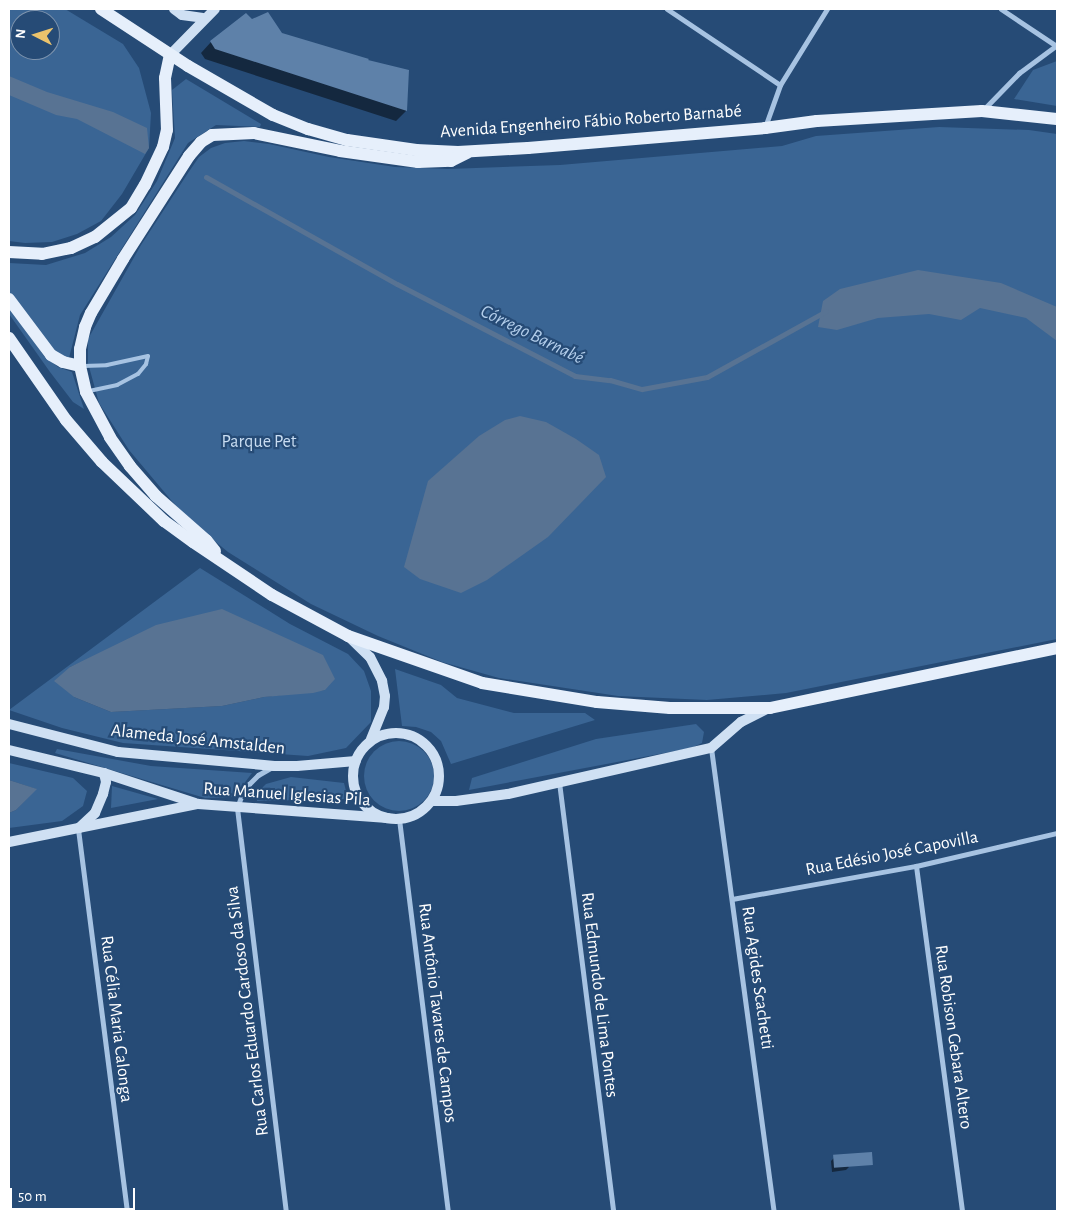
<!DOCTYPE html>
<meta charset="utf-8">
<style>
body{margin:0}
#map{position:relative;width:1066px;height:1220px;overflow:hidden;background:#264b76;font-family:"Alegreya Sans",sans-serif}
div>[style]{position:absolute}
.green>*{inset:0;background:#3a6594}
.round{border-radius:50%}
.water>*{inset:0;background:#587393}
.shadow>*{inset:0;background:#0007}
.stream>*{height:5px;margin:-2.5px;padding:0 2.5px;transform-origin:2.5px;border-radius:2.5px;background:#587393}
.building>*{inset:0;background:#5e81a9;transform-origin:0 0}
.lane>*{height:4px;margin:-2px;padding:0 2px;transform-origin:2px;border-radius:2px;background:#a7c3e2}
.street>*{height:5px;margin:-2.5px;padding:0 2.5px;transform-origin:2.5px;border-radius:2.5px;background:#a7c3e2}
.secondary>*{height:10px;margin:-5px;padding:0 5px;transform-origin:5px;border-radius:5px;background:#cfe0f3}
.secondary>.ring{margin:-5px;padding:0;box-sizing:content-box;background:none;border:10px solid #cfe0f3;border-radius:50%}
.primary>*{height:12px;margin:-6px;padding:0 6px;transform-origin:6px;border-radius:6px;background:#e6effb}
span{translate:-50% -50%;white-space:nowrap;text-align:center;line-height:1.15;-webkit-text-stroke:4.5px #264b76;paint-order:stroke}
.street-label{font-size:18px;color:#fff}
.park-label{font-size:18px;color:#c9ddf2}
.water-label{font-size:19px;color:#b2cdea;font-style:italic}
.frame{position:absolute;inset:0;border:10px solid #fff;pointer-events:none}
.north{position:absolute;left:10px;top:10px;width:50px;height:50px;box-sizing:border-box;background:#264b76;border:1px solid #7d93ad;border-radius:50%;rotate:275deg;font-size:14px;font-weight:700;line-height:20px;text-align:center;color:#fff}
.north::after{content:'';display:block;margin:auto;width:18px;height:22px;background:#ebc36c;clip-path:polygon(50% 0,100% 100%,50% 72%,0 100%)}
.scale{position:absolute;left:10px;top:1188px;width:125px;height:22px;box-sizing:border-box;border:2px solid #fff;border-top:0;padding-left:6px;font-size:15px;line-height:18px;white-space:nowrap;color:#fff;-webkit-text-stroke:4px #264b76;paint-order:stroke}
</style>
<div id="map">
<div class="green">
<div style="clip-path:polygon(evenodd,9px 9px,65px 9px,123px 44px,139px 68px,151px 113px,149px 148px,122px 194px,101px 221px,77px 234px,52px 242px,25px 243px,9px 241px,9px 9px,20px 20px,50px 20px,50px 50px,20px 50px,20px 20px)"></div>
<div style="clip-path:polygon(1057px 61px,1057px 106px,1014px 99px,1033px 70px)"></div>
<div style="clip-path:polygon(186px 79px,261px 124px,260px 127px,216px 125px,188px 143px,80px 315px,69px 358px,54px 352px,9px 294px,9px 263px,46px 265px,85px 253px,111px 237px,135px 215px,157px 181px,175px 138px,172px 90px)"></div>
<div style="clip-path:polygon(939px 127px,1029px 130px,1057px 134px,1057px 639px,786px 693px,707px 700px,618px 696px,499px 678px,442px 662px,378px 636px,311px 604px,228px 552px,189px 520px,171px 500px,129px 450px,99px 403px,88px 363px,88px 339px,141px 245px,188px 173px,199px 157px,211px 148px,225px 143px,244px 141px,269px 144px,329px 157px,395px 167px,448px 169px,560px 165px,782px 146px,816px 136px)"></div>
<div style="clip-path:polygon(9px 304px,44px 356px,58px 367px,72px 372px,84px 409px,73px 402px,50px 372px,9px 314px)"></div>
<div style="clip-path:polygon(evenodd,200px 568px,290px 624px,348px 654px,364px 671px,371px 691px,371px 722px,346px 748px,308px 756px,123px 743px,62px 728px,9px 710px,200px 568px,105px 652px,325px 690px,264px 697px,222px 706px,111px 712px,74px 697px,70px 667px,105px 652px)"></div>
<div style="clip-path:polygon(395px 669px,441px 685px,457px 698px,514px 713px,585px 713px,595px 720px,451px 764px,441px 741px,431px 732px,416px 727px,402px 726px)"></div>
<div style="clip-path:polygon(696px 724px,704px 732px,702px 743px,691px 748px,469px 790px,472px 778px,596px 739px)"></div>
<div class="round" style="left:364px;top:741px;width:70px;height:70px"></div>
<div style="clip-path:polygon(57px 749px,151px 766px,252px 773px,234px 797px,205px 798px,55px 753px)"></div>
<div style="clip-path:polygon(9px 763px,73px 778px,87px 791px,83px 806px,62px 821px,9px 828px,9px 813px,16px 810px,36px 789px,9px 780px)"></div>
<div style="clip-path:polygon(291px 777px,344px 783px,348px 799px,257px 801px,258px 792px,266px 784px)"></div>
<div style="clip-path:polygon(112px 786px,158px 799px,111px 808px)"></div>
</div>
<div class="water">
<div style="clip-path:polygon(9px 76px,47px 92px,113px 112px,147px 128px,149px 148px,145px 154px,77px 119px,56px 115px,9px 95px)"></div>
<div style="clip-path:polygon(918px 270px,1001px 283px,1057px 307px,1057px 341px,1026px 318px,980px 308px,961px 320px,929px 314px,878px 318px,837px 330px,818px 327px,823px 301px,840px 289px)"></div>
<div style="clip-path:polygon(520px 416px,546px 422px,576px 439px,599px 455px,606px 477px,548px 537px,487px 580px,461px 593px,420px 579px,404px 567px,428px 481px,479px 436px,505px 420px)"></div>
<div style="clip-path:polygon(222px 609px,323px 655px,335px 679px,325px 690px,313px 693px,264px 697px,222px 706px,111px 712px,74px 697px,54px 681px,70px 667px,156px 625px)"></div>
<div style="clip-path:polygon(9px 780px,37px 789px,16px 810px,9px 813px)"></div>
</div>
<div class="shadow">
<div style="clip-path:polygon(252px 21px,281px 34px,366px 61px,408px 71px,406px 111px,396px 121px,205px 59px,201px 53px,211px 42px)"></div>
<div style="clip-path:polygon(834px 1158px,849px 1167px,846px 1170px,832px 1172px,831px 1161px)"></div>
</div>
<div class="stream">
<div style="left:206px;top:177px;width:219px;rotate:29.3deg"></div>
<div style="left:397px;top:284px;width:200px;rotate:27.3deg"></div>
<div style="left:575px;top:376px;width:35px;rotate:7deg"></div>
<div style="left:610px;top:380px;width:33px;rotate:16deg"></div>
<div style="left:642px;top:389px;width:66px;rotate:-10.5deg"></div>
<div style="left:707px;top:377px;width:136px;rotate:-29deg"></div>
</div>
<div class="building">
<div style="clip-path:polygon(268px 12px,282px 33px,369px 59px,368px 60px,409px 70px,407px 111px,215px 49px,210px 41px,246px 13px,252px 19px)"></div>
<div style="left:872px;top:1152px;width:13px;height:39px;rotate:86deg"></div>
</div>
<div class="lane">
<div style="left:83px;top:366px;width:24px;rotate:-2deg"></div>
<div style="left:107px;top:365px;width:42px;rotate:-12.4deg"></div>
<div style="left:89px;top:391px;width:29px;rotate:-12deg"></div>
<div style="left:117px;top:385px;width:24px;rotate:-28deg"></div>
<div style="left:138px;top:374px;width:13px;rotate:-51deg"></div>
<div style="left:146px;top:364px;width:8px;rotate:-76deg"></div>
</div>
<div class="street">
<div style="left:667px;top:9px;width:136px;rotate:33.9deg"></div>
<div style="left:1001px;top:9px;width:65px;rotate:33.7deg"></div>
<div style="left:983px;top:110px;width:52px;rotate:-45.8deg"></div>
<div style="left:1019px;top:73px;width:47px;rotate:-36.4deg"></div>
<div style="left:765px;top:127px;width:45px;rotate:-70.3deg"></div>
<div style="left:780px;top:85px;width:89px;rotate:-58.3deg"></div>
<div style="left:711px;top:748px;width:467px;rotate:82.3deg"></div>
<div style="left:272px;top:767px;width:16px;rotate:150deg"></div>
<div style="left:258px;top:775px;width:13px;rotate:135deg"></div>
<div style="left:249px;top:784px;width:12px;rotate:125deg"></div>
<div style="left:242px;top:794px;width:15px;rotate:110deg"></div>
<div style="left:237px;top:808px;width:406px;rotate:83.1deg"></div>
<div style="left:559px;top:782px;width:432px;rotate:82.8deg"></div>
<div style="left:399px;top:819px;width:395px;rotate:82.9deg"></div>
<div style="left:78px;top:829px;width:385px;rotate:82.7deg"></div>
<div style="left:916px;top:866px;width:348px;rotate:82.4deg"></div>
<div style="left:732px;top:899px;width:187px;rotate:-10.2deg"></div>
<div style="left:916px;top:866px;width:145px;rotate:-13.2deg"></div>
</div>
<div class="secondary">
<div style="left:174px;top:9px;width:10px;rotate:37deg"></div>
<div style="left:182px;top:15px;width:21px;rotate:8deg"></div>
<div style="left:170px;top:55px;width:64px;rotate:-45.6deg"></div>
<div style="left:349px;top:637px;width:29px;rotate:44deg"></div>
<div style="left:370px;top:657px;width:27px;rotate:63deg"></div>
<div style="left:382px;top:681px;width:15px;rotate:79deg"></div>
<div style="left:385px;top:696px;width:11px;rotate:95deg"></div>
<div style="left:384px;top:707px;width:35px;rotate:112deg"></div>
<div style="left:9px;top:724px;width:113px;rotate:14.4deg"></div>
<div style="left:118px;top:752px;width:157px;rotate:5.1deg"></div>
<div style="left:274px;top:766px;width:23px"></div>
<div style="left:297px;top:766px;width:59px;rotate:-4.8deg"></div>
<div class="ring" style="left:353px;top:733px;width:76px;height:76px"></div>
<div style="left:9px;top:750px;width:98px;rotate:13.6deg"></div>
<div style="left:104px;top:773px;width:96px;rotate:18.2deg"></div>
<div style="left:432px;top:801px;width:24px"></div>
<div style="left:456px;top:801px;width:52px;rotate:-7.7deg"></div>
<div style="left:508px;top:794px;width:208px;rotate:-12.8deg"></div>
<div style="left:711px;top:748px;width:40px;rotate:-41deg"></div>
<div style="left:741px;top:722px;width:31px;rotate:-27deg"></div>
<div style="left:79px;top:828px;width:22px;rotate:-43deg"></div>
<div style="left:95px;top:813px;width:21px;rotate:-67deg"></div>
<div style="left:103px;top:794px;width:12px;rotate:-76deg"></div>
<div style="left:106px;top:782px;width:9px;rotate:-103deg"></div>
<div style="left:9px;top:842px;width:193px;rotate:-11.4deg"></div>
<div style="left:198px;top:804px;width:190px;rotate:4.2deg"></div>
</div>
<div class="primary">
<div style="left:101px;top:9px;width:104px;rotate:33.2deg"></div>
<div style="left:188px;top:66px;width:98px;rotate:30deg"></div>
<div style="left:273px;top:115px;width:38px;rotate:22deg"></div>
<div style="left:308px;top:129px;width:41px;rotate:15.8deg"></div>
<div style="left:347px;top:140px;width:70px;rotate:8.2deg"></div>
<div style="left:416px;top:150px;width:42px;rotate:2.7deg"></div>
<div style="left:458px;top:152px;width:70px;rotate:-3.3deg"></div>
<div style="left:528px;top:148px;width:238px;rotate:-4.8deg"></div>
<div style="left:765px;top:128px;width:52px;rotate:-7.7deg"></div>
<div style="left:817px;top:121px;width:165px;rotate:-3.5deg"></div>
<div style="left:982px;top:111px;width:75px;rotate:6.1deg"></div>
<div style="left:9px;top:252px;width:33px;rotate:3deg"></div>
<div style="left:42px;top:254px;width:30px;rotate:-12deg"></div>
<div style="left:71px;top:248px;width:26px;rotate:-25deg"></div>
<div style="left:95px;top:237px;width:46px;rotate:-38.9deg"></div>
<div style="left:131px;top:208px;width:27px;rotate:-59deg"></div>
<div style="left:145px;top:185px;width:42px;rotate:-64.7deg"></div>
<div style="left:163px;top:147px;width:17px;rotate:-77deg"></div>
<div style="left:167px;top:130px;width:52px;rotate:-92.2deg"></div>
<div style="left:165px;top:78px;width:24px;rotate:-78deg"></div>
<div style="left:9px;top:299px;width:70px;rotate:53.1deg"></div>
<div style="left:51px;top:355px;width:14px;rotate:30deg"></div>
<div style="left:63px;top:362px;width:17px;rotate:13deg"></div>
<div style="left:9px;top:338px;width:100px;rotate:55.2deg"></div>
<div style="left:66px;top:420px;width:55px;rotate:49.4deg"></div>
<div style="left:102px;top:462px;width:86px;rotate:43.6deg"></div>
<div style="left:164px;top:521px;width:36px;rotate:36deg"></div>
<div style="left:193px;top:542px;width:95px;rotate:33.9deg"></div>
<div style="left:272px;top:595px;width:86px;rotate:28.3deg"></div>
<div style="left:348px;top:636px;width:142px;rotate:19.3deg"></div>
<div style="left:482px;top:683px;width:117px;rotate:9.4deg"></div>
<div style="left:597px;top:702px;width:73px;rotate:4.7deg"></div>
<div style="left:670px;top:708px;width:100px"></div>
<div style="left:770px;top:708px;width:293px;rotate:-11.8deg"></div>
<div style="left:215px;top:551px;width:14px;rotate:-129deg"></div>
<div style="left:206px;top:540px;width:67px;rotate:-138.7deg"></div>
<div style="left:156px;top:496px;width:40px;rotate:-131deg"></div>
<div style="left:130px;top:466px;width:35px;rotate:-125deg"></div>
<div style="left:110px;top:437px;width:51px;rotate:-118.1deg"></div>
<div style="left:86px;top:392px;width:27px;rotate:-103deg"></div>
<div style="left:80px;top:366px;width:17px;rotate:-90deg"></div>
<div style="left:80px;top:349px;width:23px;rotate:-77deg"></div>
<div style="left:85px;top:327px;width:15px;rotate:-67deg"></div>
<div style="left:91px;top:313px;width:63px;rotate:-59.3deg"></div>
<div style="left:123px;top:259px;width:122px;rotate:-57.3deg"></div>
<div style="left:189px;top:156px;width:18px;rotate:-49deg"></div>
<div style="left:201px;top:142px;width:13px;rotate:-32deg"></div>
<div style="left:212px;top:135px;width:42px;rotate:-2.7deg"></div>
<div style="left:254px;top:133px;width:88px;rotate:11.8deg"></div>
<div style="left:340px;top:151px;width:79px;rotate:8deg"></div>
<div style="left:418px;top:162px;width:33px;rotate:-2deg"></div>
<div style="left:451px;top:161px;width:18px;rotate:-27deg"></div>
</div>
<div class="street-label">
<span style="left:591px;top:122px;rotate:-4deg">Avenida Engenheiro Fábio Roberto Barnabé</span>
<span style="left:198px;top:740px;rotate:6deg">Alameda José Amstalden</span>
<span style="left:287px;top:795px;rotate:4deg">Rua Manuel Iglesias Pila</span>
<span style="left:892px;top:854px;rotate:-11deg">Rua Edésio José Capovilla</span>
<span style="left:757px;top:978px;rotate:82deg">Rua Agides Scachetti</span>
<span style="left:599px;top:995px;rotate:83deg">Rua Edmundo de Lima Pontes</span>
<span style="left:248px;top:1011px;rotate:-97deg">Rua Carlos Eduardo Cardoso da Silva</span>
<span style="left:437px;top:1013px;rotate:83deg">Rua Antônio Tavares de Campos</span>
<span style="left:116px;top:1019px;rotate:83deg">Rua Célia Maria Calonga</span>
<span style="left:953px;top:1037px;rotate:82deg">Rua Robison Gebara Altero</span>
</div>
<div class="park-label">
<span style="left:259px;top:442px">Parque Pet</span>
</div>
<div class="water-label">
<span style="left:532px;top:335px;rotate:26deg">Córrego Barnabé</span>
</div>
<div class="frame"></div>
<div class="north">N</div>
<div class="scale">50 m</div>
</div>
